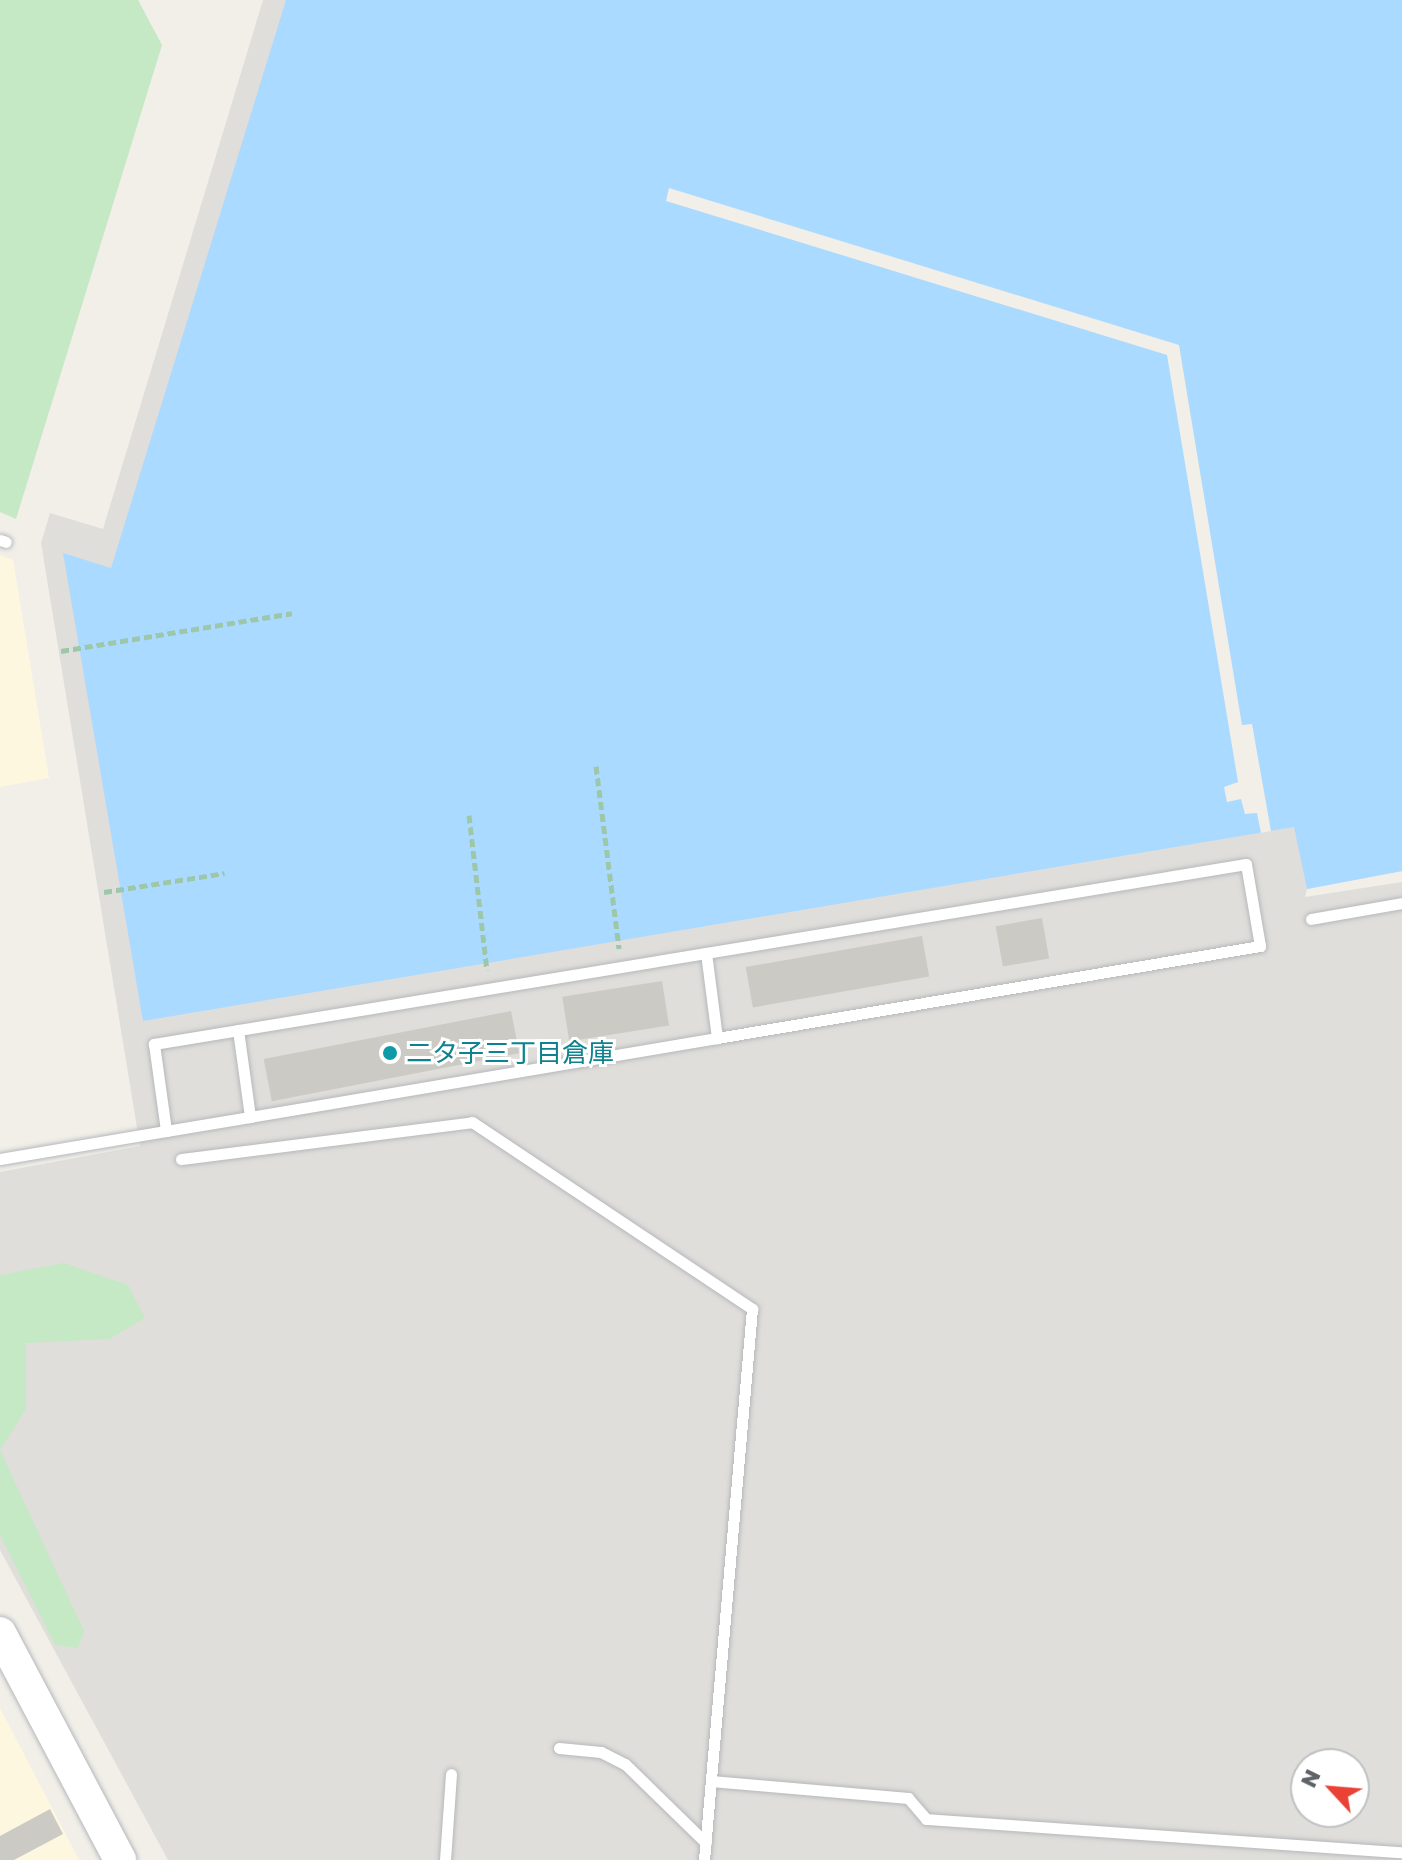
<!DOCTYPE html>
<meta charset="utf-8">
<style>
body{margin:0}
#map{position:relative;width:1402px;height:1860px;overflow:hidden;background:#f1efe8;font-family:"Golos Text","Noto Sans JP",sans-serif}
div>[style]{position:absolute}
.commercial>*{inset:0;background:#fef7e0}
.industrial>*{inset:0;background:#e0deda}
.green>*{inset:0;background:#c5e8c5}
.water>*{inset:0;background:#aadaff}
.pier>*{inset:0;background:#f1efe8}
.building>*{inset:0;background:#cccac5;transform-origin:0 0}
.path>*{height:5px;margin-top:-2.5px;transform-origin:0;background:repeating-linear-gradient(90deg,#9cc7a9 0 8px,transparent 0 12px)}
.roads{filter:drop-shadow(0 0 2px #b5b8bc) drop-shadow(0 0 2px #b5b8bc)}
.lane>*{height:11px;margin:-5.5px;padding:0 5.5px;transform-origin:5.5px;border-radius:5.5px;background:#fff}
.secondary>*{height:32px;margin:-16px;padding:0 16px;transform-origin:16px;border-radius:16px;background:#fff}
.dots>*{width:22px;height:22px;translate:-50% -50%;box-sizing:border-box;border:4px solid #fff;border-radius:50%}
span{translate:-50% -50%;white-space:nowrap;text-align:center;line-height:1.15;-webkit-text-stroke:6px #fff;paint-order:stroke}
.culture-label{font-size:26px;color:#0d838f}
.left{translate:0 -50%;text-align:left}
.north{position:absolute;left:1290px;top:1748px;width:80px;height:80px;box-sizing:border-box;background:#fff;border:2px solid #bfc1c3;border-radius:50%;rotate:296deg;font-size:22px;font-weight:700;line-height:32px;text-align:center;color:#5f6368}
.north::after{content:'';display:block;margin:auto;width:28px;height:36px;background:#ea4335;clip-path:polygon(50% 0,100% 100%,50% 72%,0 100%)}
</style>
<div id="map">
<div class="commercial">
<div style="clip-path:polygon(0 555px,13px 560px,49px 778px,0 787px)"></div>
<div style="clip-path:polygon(0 1708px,79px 1860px,0 1860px)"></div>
</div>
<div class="industrial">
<div style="clip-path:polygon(evenodd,263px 0,603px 0,1402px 871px,1307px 889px,1305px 897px,1402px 882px,1402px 1860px,168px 1860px,0 1550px,0 1172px,140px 1146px,41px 543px,50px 513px,103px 529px,263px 0,1306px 1764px,1354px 1764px,1354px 1812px,1306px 1812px,1306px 1764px)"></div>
</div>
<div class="green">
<div style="clip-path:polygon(0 0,138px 0,162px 45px,16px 519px,0 512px)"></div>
<div style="clip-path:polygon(64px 1263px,128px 1285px,145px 1318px,109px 1339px,26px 1343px,26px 1409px,0 1450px,84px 1631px,78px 1648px,55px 1645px,0 1535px,0 1275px)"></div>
</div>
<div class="water">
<div style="clip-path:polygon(286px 0,1402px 0,1402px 871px,1307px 889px,1294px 827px,143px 1021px,63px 553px,111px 568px)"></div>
</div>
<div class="pier">
<div style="clip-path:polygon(669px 188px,1179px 345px,1242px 725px,1252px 724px,1271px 831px,1261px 833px,1257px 813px,1245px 814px,1241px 799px,1227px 802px,1224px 787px,1238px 782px,1167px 355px,666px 201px)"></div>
</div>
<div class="building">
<div style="left:1042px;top:918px;width:41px;height:47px;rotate:80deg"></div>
<div style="left:922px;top:936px;width:41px;height:179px;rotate:80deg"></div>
<div style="left:662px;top:981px;width:45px;height:101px;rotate:81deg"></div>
<div style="left:511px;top:1011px;width:43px;height:252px;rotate:79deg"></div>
<div style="clip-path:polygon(50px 1809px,63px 1834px,14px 1860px,0 1860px,0 1836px)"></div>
</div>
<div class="path">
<div style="left:61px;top:651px;width:234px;rotate:-9.3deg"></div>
<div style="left:596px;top:766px;width:184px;rotate:82.8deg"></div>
<div style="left:469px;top:815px;width:156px;rotate:83.4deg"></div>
<div style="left:104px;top:892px;width:122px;rotate:-8.9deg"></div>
</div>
<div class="roads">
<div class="lane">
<div style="left:0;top:540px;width:6px;rotate:18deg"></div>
<div style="left:1311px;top:919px;width:92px;rotate:-10deg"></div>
<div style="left:706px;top:953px;width:86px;rotate:82.6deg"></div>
<div style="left:238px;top:1030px;width:88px;rotate:82.1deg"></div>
<div style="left:0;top:1159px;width:168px;rotate:-9.6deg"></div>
<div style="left:166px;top:1131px;width:85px;rotate:-9.5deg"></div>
<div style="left:250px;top:1117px;width:474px;rotate:-9.6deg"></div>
<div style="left:717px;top:1038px;width:551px;rotate:-9.62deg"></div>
<div style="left:1260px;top:946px;width:83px;rotate:-99.7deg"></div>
<div style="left:1246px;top:864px;width:1107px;rotate:170.64deg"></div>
<div style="left:154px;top:1044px;width:88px;rotate:82.1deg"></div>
<div style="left:181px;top:1159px;width:293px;rotate:-7.2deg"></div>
<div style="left:472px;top:1122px;width:337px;rotate:33.7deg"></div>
<div style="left:752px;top:1309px;width:553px;rotate:94.98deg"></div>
<div style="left:559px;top:1748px;width:42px;rotate:5.4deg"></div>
<div style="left:601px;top:1752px;width:27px;rotate:27deg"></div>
<div style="left:625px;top:1764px;width:113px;rotate:44.3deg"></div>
<div style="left:711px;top:1781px;width:198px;rotate:4.9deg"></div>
<div style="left:908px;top:1798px;width:28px;rotate:49deg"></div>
<div style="left:926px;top:1819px;width:477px;rotate:4deg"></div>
<div style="left:445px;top:1860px;width:86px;rotate:-86deg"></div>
</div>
<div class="secondary">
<div style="left:0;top:1633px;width:257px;rotate:62.1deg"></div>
</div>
</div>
<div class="dots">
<div style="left:390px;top:1053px;background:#0f9aa8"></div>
</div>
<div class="culture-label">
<span class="left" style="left:406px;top:1053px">二タ子三丁目倉庫</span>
</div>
<div class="north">N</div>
</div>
